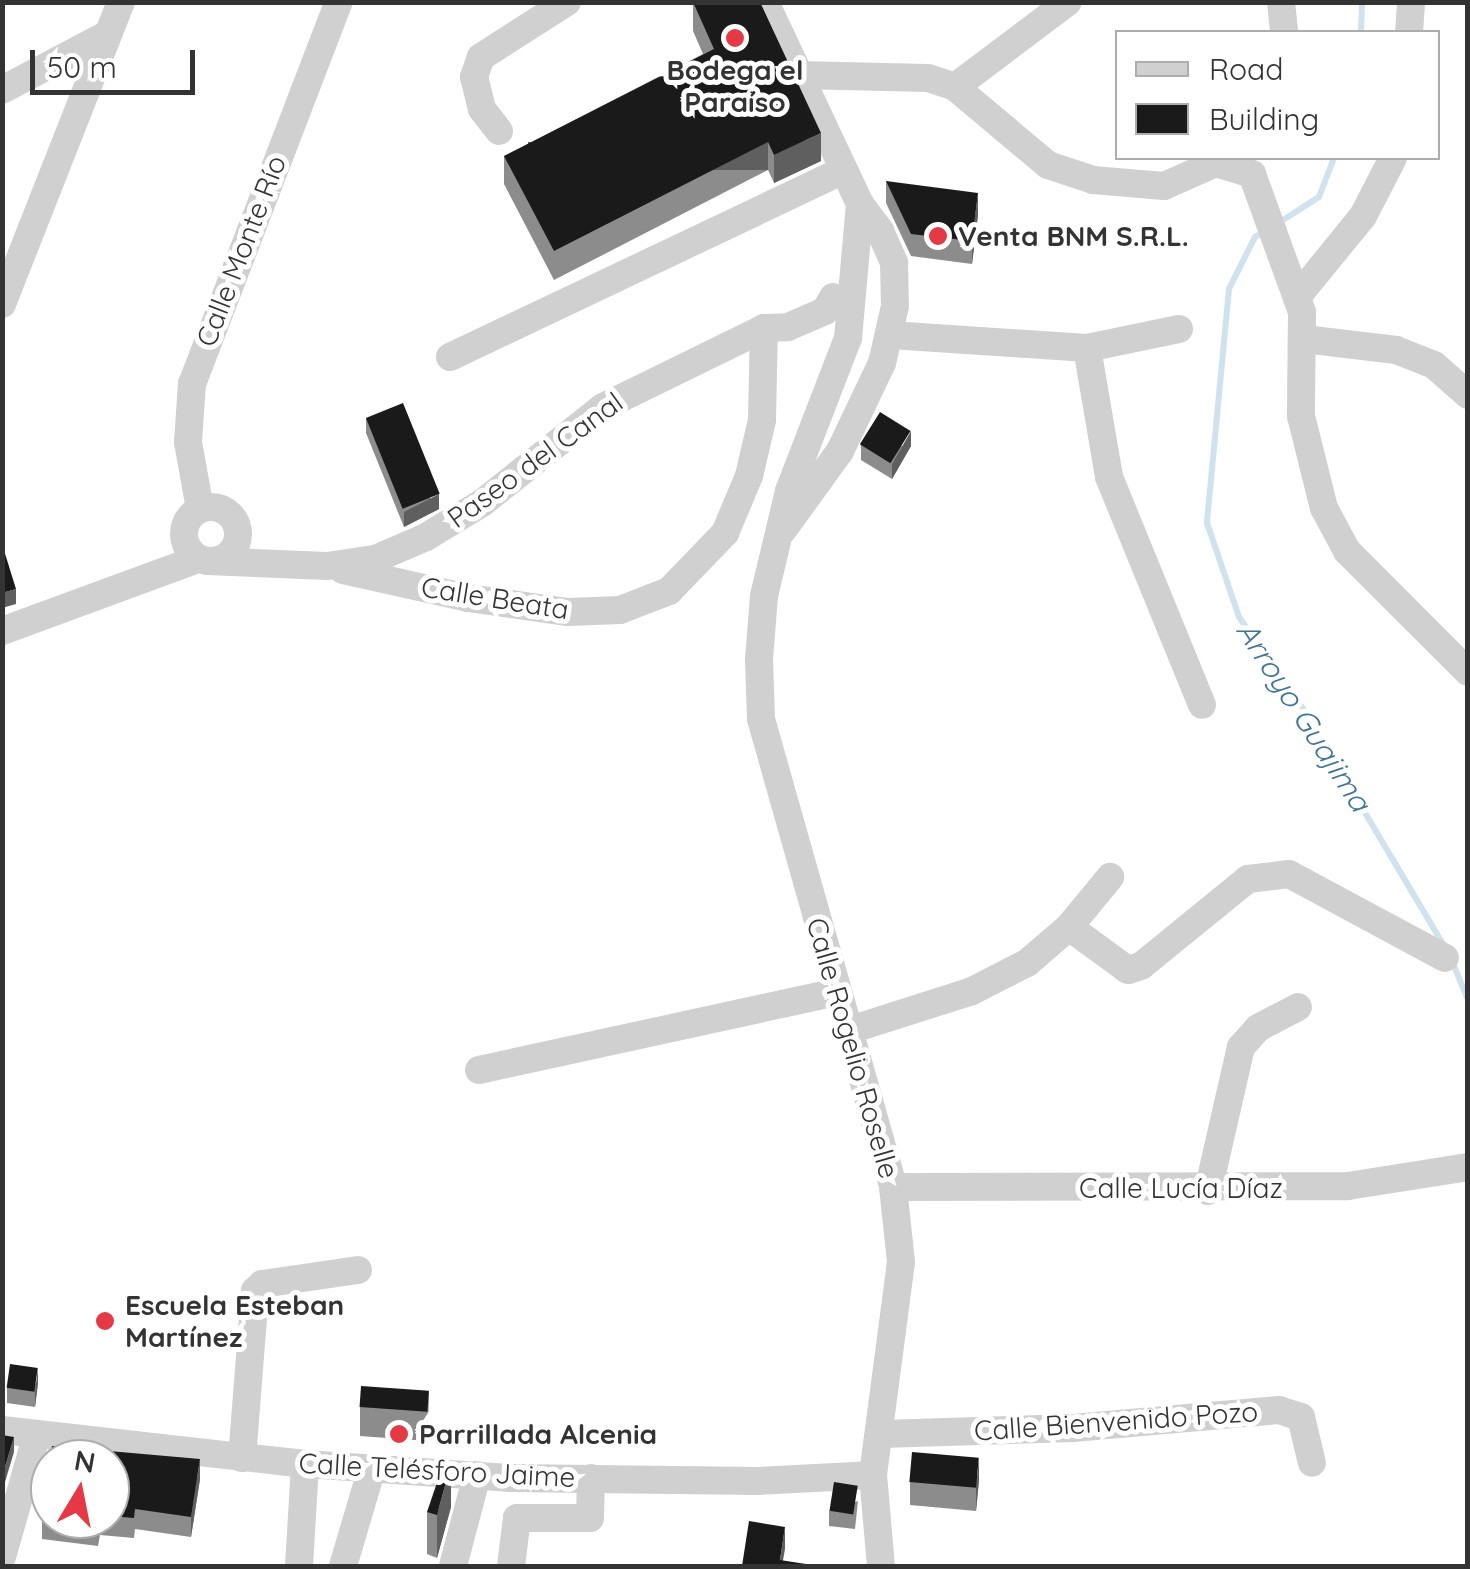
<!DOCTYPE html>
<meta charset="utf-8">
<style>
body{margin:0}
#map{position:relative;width:1470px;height:1569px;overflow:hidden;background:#fff;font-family:Quicksand,sans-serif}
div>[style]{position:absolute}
.stream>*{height:6px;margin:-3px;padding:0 3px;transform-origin:3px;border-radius:3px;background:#cfe2ee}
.minor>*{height:28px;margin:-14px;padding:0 14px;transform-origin:14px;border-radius:14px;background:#d0d0d0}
.minor>.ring{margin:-14px;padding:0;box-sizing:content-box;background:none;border:28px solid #d0d0d0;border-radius:50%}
.wall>*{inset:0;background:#8c8c8c}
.shaded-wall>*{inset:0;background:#5f5f5f;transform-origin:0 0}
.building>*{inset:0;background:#1a1a1a;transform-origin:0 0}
.dots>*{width:28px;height:28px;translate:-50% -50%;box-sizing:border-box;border:5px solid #fff;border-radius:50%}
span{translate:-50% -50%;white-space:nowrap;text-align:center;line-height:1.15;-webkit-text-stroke:10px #fff;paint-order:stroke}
.poi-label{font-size:28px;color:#333;font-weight:700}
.left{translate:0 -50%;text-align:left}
.street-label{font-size:28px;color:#333}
.water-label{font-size:30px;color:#3f7597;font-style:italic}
.frame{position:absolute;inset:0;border:5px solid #333;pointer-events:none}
.legend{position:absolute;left:1115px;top:30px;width:325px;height:130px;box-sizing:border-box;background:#fff;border:2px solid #adadad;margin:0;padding:12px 18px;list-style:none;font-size:30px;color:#333}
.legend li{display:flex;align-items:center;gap:20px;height:50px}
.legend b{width:50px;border:2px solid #adadad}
.north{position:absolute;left:30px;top:1439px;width:100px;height:100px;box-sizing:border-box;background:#fff;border:2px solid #adadad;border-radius:50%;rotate:10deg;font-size:28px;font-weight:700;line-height:40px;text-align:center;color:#333}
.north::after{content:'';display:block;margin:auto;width:35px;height:45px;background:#e63946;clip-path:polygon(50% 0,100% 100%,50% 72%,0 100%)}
.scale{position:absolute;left:30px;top:50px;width:165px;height:45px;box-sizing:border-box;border:5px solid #333;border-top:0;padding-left:12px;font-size:30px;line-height:35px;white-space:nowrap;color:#333;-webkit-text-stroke:8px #fff;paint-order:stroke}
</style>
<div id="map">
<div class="stream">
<div style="left:1361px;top:32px;width:30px;rotate:-88deg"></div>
<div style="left:1280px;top:222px;width:46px;rotate:-32.7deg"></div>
<div style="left:1319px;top:197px;width:42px;rotate:-69deg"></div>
<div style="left:1265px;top:231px;width:12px;rotate:149deg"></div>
<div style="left:1255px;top:237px;width:58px;rotate:116.6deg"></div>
<div style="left:1229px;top:289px;width:235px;rotate:95.4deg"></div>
<div style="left:1207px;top:523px;width:99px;rotate:71.2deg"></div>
<div style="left:1239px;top:617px;width:113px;rotate:55deg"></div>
<div style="left:1304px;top:710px;width:274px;rotate:59.3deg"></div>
<div style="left:1452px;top:961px;width:42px;rotate:67.7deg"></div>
</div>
<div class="minor">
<div style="left:765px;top:2px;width:223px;rotate:64.8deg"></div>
<div style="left:860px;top:204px;width:34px;rotate:53deg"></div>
<div style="left:880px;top:231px;width:35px;rotate:66deg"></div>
<div style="left:894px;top:263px;width:43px;rotate:88.7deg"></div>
<div style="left:895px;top:306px;width:58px;rotate:102.8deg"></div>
<div style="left:882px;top:363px;width:98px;rotate:115.5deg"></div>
<div style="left:840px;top:451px;width:97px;rotate:125.8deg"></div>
<div style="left:1281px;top:2px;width:30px;rotate:84deg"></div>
<div style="left:1409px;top:32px;width:30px;rotate:-86deg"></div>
<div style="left:798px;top:75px;width:130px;rotate:1.3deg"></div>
<div style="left:928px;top:78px;width:28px;rotate:18deg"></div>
<div style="left:955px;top:87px;width:121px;rotate:40deg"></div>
<div style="left:1048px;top:165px;width:47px;rotate:18.4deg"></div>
<div style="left:1093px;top:180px;width:71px;rotate:4.8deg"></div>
<div style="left:1164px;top:186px;width:57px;rotate:-23.9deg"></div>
<div style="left:1216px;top:163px;width:38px;rotate:17deg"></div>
<div style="left:1252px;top:174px;width:147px;rotate:70.1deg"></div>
<div style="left:1302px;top:312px;width:104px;rotate:90.6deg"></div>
<div style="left:1301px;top:416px;width:95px;rotate:76deg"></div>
<div style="left:1324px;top:508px;width:49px;rotate:61.9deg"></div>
<div style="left:1347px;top:551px;width:171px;rotate:45deg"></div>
<div style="left:955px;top:87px;width:141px;rotate:-37deg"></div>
<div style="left:2px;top:90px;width:118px;rotate:-27.9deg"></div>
<div style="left:499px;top:131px;width:28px;rotate:-128deg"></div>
<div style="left:482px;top:109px;width:33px;rotate:-104deg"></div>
<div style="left:474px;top:77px;width:21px;rotate:-71deg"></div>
<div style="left:481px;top:57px;width:102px;rotate:-32.6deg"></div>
<div style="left:860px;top:204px;width:135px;rotate:95.1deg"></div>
<div style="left:848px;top:338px;width:164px;rotate:111.1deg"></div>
<div style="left:789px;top:491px;width:108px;rotate:103.4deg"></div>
<div style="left:764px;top:596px;width:63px;rotate:94.5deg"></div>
<div style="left:759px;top:659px;width:60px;rotate:88.1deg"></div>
<div style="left:761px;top:719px;width:486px;rotate:74.2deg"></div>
<div style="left:893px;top:1187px;width:75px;rotate:83.9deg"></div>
<div style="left:901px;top:1262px;width:215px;rotate:97.5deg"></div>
<div style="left:873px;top:1475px;width:91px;rotate:85deg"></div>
<div style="left:1297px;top:297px;width:104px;rotate:-50.8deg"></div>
<div style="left:1363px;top:216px;width:65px;rotate:-62.7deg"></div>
<div style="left:2px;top:304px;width:325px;rotate:-68.5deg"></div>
<div style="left:891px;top:335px;width:196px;rotate:3.8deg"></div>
<div style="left:1087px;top:348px;width:131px;rotate:80.3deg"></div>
<div style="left:1109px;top:477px;width:246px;rotate:67.8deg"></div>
<div style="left:1304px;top:339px;width:93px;rotate:6.8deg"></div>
<div style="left:1396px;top:350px;width:41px;rotate:21.5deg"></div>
<div style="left:1434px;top:365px;width:45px;rotate:41.4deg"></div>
<div style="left:1087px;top:348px;width:94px;rotate:-11.7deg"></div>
<div style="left:450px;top:357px;width:435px;rotate:-25.4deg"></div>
<div class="ring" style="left:184px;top:507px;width:26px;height:26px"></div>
<div style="left:200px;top:509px;width:68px;rotate:-100.2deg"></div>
<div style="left:188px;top:442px;width:58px;rotate:-86.1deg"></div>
<div style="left:192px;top:384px;width:409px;rotate:-69deg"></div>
<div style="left:207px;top:561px;width:120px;rotate:2.4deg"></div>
<div style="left:327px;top:566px;width:49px;rotate:-8.3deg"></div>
<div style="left:375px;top:559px;width:56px;rotate:-23.3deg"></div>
<div style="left:426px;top:537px;width:66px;rotate:-31.3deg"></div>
<div style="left:482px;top:503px;width:154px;rotate:-38.4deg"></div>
<div style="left:603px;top:407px;width:179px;rotate:-26.1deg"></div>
<div style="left:764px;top:328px;width:24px;rotate:-2deg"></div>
<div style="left:788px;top:327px;width:40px;rotate:-23.4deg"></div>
<div style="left:825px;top:311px;width:16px;rotate:-60deg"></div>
<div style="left:343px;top:570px;width:128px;rotate:12.6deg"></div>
<div style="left:468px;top:598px;width:101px;rotate:8deg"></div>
<div style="left:568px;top:612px;width:52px;rotate:-2.2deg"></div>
<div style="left:620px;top:610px;width:53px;rotate:-21.2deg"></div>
<div style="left:669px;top:591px;width:81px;rotate:-46deg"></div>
<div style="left:725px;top:533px;width:62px;rotate:-67.2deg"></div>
<div style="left:749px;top:476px;width:57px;rotate:-76.9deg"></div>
<div style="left:762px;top:420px;width:92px;rotate:-88.8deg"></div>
<div style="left:2px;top:631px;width:209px;rotate:-20.2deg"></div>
<div style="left:1069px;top:927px;width:73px;rotate:36.1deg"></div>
<div style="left:1128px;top:970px;width:14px;rotate:-17deg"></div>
<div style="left:1141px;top:966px;width:138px;rotate:-39.1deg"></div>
<div style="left:1248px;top:879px;width:41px;rotate:-7deg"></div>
<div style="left:1289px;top:874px;width:177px;rotate:28.3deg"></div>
<div style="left:850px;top:1030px;width:128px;rotate:-17.7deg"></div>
<div style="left:972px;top:991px;width:62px;rotate:-27deg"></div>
<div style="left:1027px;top:963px;width:55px;rotate:-40.6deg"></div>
<div style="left:1069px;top:927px;width:65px;rotate:-50.6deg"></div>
<div style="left:479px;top:1070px;width:367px;rotate:-12.3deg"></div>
<div style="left:893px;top:1187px;width:455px;rotate:-0.1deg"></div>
<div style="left:1348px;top:1186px;width:121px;rotate:-9deg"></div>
<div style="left:1208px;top:1191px;width:148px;rotate:-77.1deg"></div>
<div style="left:1241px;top:1047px;width:25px;rotate:-48deg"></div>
<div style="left:1258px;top:1028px;width:45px;rotate:-27.7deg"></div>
<div style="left:2px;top:1430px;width:305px;rotate:6.4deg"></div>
<div style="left:305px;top:1464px;width:204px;rotate:3.9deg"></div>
<div style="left:509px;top:1478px;width:249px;rotate:0.7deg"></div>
<div style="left:758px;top:1481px;width:115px;rotate:-3deg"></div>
<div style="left:881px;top:1434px;width:192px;rotate:-1.8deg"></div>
<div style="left:1073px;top:1428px;width:207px;rotate:-5deg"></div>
<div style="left:1279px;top:1410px;width:23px;rotate:18deg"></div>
<div style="left:1301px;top:1417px;width:47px;rotate:76.6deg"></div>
<div style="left:242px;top:1458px;width:168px;rotate:-85.5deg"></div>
<div style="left:255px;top:1291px;width:10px;rotate:-45deg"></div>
<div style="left:262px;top:1284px;width:97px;rotate:-8.3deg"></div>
<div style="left:2px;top:1557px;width:124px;rotate:-74.1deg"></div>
<div style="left:299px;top:1566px;width:102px;rotate:-86.6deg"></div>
<div style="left:343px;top:1566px;width:102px;rotate:-73.5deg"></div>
<div style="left:453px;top:1566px;width:94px;rotate:-75.2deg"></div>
<div style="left:511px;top:1566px;width:48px;rotate:-82.9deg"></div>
<div style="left:517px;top:1518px;width:73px"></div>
<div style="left:590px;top:1518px;width:40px;rotate:-88.6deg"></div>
</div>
<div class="wall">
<div style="clip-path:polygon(693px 2px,821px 161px,774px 183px,768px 170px,554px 280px,504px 184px,504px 156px,703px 54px,693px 31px)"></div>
<div style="clip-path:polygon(886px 181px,978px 215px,972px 264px,911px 256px,886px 203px)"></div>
<div style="clip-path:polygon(366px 418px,439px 509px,404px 527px,366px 433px)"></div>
<div style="clip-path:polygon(861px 445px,911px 446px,892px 479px,861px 460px)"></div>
<div style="clip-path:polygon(38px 1383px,35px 1407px,7px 1403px,7px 1388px)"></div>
<div style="clip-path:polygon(429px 1391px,428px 1441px,360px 1436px,360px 1407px)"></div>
<div style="clip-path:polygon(110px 1459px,200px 1479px,191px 1537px,135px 1529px,134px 1538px,100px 1535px,98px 1546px,42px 1539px,42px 1519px,110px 1519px)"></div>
<div style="clip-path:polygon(979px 1480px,976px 1511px,910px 1505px,910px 1482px)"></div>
<div style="clip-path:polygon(858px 1501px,855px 1529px,829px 1526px,829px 1511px)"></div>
<div style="clip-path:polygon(451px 1507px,437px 1558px,427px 1554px,427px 1512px)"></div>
</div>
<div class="shaded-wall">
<div style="clip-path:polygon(821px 133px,821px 161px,774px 183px,774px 155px)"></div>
<div style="left:768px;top:142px;width:28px;height:240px;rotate:90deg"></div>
<div style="clip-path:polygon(978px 193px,978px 215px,972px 264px,972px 241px)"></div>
<div style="clip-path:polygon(911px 431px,911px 446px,892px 479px,892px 464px)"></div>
<div style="clip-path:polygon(439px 494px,439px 509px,404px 527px,404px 512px)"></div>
<div style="clip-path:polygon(16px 589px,16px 604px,2px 608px,2px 593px)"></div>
<div style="clip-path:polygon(38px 1368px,38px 1383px,35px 1407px,35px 1392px)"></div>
<div style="clip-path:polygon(14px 1437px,14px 1452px,2px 1492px,2px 1477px)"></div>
<div style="clip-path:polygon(979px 1458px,979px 1480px,976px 1511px,976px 1488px)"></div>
<div style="clip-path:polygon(200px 1459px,200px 1479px,191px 1537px,191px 1517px)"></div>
<div style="clip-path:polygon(451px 1464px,451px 1507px,437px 1558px,437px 1515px)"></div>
<div style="clip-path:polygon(785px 1527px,785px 1549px,782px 1566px,780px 1560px)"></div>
</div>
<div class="building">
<div style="clip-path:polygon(693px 2px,760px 2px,821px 133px,774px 155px,768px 142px,554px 251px,504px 156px,714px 49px)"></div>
<div style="clip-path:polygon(886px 181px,978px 193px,972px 241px,911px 234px)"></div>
<div style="left:403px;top:403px;width:98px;height:40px;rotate:68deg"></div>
<div style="left:880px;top:412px;width:36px;height:38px;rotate:32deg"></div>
<div style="clip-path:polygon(2px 544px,16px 589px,2px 593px)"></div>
<div style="left:10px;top:1364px;width:28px;height:24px;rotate:8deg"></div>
<div style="left:361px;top:1386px;width:68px;height:21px;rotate:4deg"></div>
<div style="clip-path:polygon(2px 1435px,14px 1437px,2px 1477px)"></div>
<div style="clip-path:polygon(52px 1446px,200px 1459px,191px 1517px,135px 1509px,134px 1518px,110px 1516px,110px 1459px,50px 1459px)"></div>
<div style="left:912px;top:1452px;width:67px;height:30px;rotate:5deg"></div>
<div style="clip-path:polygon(50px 1459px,50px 1519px,99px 1519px,98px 1527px,42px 1519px)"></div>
<div style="clip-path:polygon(444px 1462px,451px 1464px,437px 1515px,427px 1512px)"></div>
<div style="left:834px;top:1482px;width:24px;height:29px;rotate:9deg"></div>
<div style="clip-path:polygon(749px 1521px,785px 1527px,780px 1560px,819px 1566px,742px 1566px)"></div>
</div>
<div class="dots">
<div style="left:735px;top:38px;background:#e63946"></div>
<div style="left:938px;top:236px;background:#e63946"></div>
<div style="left:105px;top:1321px;background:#e63946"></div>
<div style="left:399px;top:1434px;background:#e63946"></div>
</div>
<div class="poi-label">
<span style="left:735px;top:86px">Bodega el<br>Paraíso</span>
<span class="left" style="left:958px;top:236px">Venta BNM S.R.L.</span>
<span class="left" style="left:125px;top:1321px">Escuela Esteban<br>Martínez</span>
<span class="left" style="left:419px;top:1434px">Parrillada Alcenia</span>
</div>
<div class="street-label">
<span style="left:241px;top:251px;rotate:-69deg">Calle Monte Río</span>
<span style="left:535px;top:460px;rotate:-36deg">Paseo del Canal</span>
<span style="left:495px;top:598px;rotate:9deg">Calle Beata</span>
<span style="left:853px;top:1048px;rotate:74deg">Calle Rogelio Roselle</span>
<span style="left:1181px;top:1188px">Calle Lucía Díaz</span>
<span style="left:1116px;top:1421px;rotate:-4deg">Calle Bienvenido Pozo</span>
<span style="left:437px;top:1470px;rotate:3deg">Calle Telésforo Jaime</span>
</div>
<div class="water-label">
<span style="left:1304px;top:716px;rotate:57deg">Arroyo Guajima</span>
</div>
<div class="frame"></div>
<ul class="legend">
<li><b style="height:12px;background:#d0d0d0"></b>Road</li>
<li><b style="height:28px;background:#1a1a1a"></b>Building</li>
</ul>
<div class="north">N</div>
<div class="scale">50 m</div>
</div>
